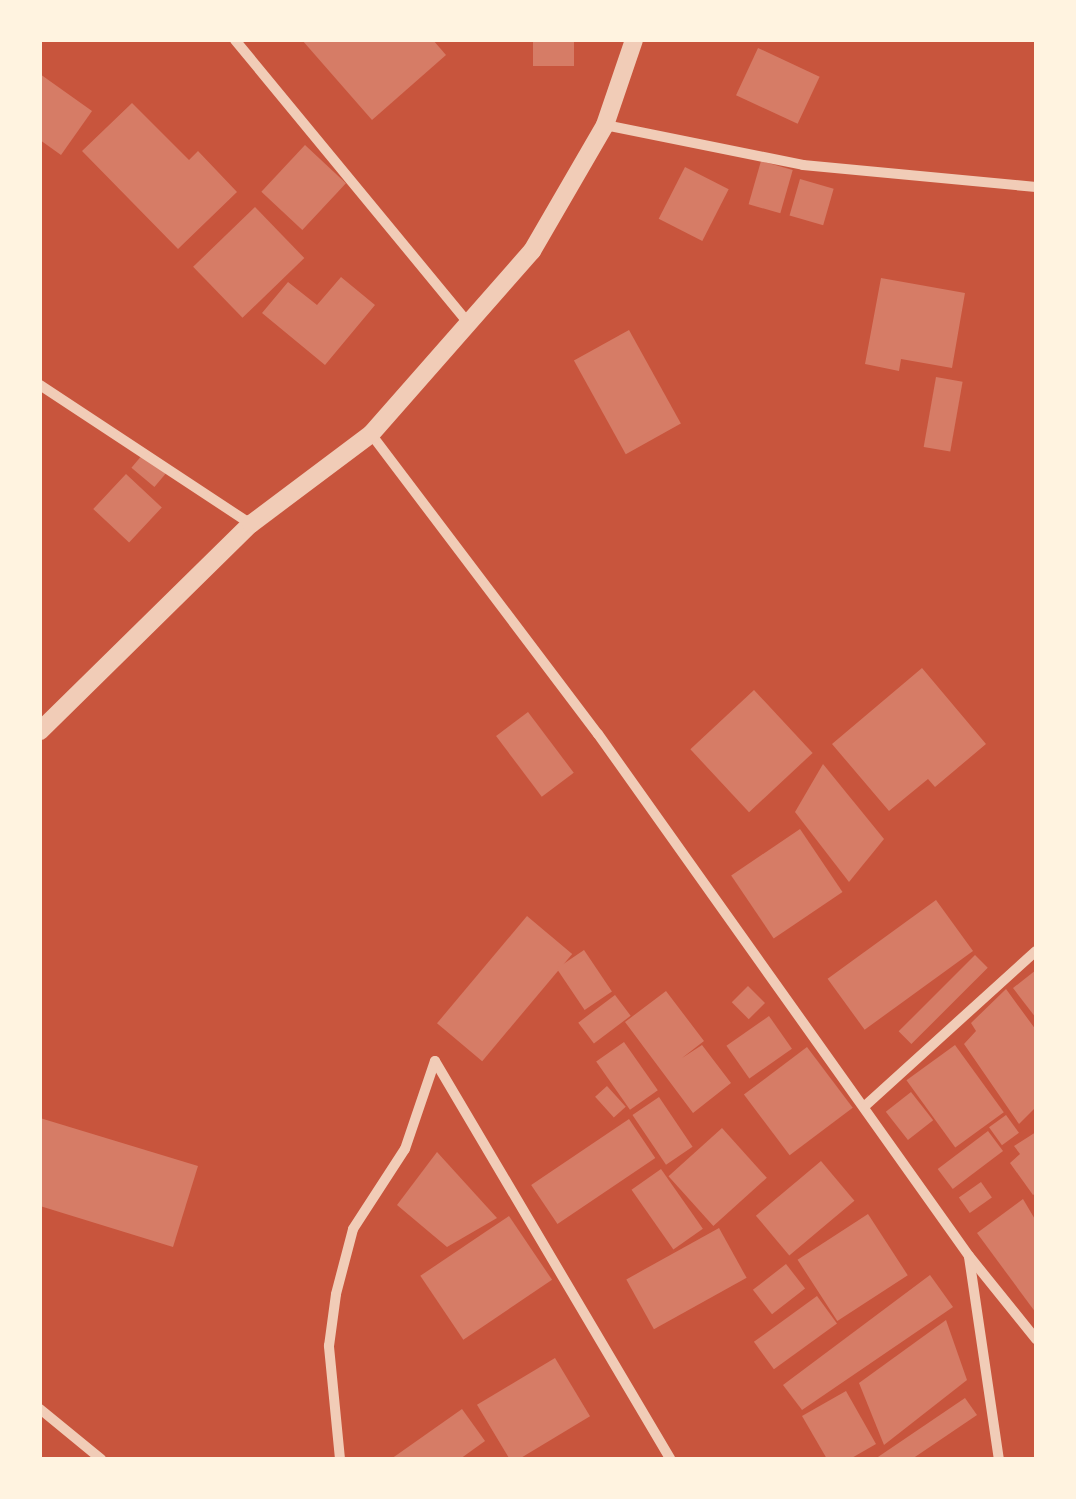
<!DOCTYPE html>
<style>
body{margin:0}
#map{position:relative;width:1076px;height:1499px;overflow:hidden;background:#c8553d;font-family:Georgia,serif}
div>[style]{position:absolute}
.building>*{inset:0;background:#d67c66;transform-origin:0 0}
.minor>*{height:10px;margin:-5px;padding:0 5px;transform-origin:5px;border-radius:5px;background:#f1ccb7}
.tertiary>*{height:18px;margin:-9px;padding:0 9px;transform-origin:9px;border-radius:9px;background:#f1ccb7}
span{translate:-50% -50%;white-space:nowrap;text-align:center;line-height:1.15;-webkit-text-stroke:8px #fff3e0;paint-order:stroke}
.frame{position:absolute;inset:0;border:42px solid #fff3e0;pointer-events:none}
</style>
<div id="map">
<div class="building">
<div style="clip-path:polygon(302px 40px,433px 40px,446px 55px,372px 120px)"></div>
<div style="left:533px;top:40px;width:41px;height:26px"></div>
<div style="left:758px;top:48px;width:68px;height:52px;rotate:25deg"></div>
<div style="clip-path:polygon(40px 74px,92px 111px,61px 155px,40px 140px)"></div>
<div style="clip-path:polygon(132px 103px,189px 160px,198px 151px,237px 192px,178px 249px,82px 151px)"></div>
<div style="left:305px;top:145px;width:56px;height:64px;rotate:43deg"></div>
<div style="left:761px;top:161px;width:33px;height:45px;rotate:16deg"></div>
<div style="left:685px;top:167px;width:49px;height:58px;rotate:27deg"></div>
<div style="left:800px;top:179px;width:35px;height:38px;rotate:16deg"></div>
<div style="left:255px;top:207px;width:71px;height:86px;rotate:46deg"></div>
<div style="clip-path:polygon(341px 277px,375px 305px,325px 365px,262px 313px,288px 282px,317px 305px)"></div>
<div style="clip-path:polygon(881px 278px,965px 293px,952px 368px,901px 359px,899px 371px,865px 364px)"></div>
<div style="left:629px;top:330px;width:107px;height:63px;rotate:61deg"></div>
<div style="left:936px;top:377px;width:27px;height:71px;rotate:10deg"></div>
<div style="left:143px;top:454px;width:30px;height:18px;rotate:40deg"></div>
<div style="left:126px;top:474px;width:49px;height:48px;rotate:43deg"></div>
<div style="clip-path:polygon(922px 668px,986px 744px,935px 787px,928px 779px,889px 811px,832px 744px)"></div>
<div style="left:754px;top:690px;width:86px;height:87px;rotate:47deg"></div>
<div style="left:528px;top:712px;width:76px;height:40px;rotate:53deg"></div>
<div style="clip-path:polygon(823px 764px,884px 839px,849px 882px,795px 812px)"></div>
<div style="left:800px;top:829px;width:76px;height:83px;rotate:56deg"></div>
<div style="left:936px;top:900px;width:63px;height:134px;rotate:54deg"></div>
<div style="left:527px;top:916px;width:59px;height:140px;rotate:40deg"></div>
<div style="left:584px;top:950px;width:50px;height:33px;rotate:56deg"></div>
<div style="left:975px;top:955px;width:18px;height:108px;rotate:45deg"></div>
<div style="clip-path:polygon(1036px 970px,1036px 1018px,1013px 988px)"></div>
<div style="left:748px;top:986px;width:24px;height:23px;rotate:45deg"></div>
<div style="clip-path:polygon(1006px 989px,1036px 1030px,1036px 1107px,1019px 1124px,964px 1044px,976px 1031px,971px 1023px)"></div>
<div style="clip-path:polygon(666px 991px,704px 1041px,682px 1058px,702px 1045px,731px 1083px,693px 1113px,625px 1022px)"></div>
<div style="left:615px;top:995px;width:26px;height:46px;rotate:53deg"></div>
<div style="left:769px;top:1016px;width:40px;height:52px;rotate:55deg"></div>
<div style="left:624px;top:1042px;width:59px;height:34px;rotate:55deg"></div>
<div style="left:955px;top:1045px;width:83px;height:60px;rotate:54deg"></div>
<div style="left:807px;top:1047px;width:76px;height:79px;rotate:53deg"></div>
<div style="left:607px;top:1086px;width:28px;height:16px;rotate:48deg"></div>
<div style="left:911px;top:1092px;width:36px;height:32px;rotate:52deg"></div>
<div style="left:659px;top:1097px;width:60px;height:32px;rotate:56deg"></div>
<div style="left:1006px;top:1115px;width:22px;height:21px;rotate:54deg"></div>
<div style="clip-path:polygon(40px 1118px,198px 1166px,173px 1247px,40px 1206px)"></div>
<div style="left:629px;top:1119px;width:47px;height:118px;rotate:56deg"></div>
<div style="left:722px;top:1128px;width:67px;height:72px;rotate:48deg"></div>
<div style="left:988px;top:1131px;width:25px;height:63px;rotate:53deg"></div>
<div style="clip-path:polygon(1036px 1132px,1036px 1193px,1033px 1195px,1010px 1163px,1020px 1154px,1014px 1146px)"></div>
<div style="clip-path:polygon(437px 1152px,497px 1218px,447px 1247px,397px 1205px)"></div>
<div style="left:821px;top:1161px;width:52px;height:85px;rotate:50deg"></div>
<div style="left:661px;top:1169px;width:73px;height:36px;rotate:55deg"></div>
<div style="left:981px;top:1182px;width:19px;height:27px;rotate:55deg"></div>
<div style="clip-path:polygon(1023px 1199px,1036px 1221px,1036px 1313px,977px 1233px)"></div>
<div style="left:868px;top:1214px;width:73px;height:84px;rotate:57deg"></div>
<div style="left:509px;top:1216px;width:77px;height:107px;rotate:56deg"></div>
<div style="left:719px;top:1228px;width:57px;height:106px;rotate:61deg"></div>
<div style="left:786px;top:1264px;width:31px;height:42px;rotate:52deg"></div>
<div style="clip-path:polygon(930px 1275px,953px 1307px,802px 1410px,783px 1385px)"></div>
<div style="left:817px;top:1296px;width:34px;height:78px;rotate:54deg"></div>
<div style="clip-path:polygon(946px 1320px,967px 1380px,884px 1445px,859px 1383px)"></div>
<div style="left:555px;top:1358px;width:68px;height:91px;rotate:59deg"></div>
<div style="clip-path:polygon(846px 1391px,876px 1444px,850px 1459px,827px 1459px,802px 1416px)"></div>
<div style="clip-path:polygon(965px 1398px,977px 1415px,912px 1459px,875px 1459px)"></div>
<div style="clip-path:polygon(462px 1409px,485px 1441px,460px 1459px,391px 1459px)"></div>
</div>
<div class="minor">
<div style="left:235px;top:40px;width:368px;rotate:50.5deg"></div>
<div style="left:605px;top:125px;width:202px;rotate:11.4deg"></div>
<div style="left:803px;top:165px;width:234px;rotate:5.4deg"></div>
<div style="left:40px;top:385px;width:253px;rotate:33.4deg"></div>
<div style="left:371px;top:434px;width:376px;rotate:52.9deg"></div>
<div style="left:598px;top:734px;width:640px;rotate:54.6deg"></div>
<div style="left:969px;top:1256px;width:107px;rotate:51.1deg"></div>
<div style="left:866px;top:1105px;width:229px;rotate:-42.2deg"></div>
<div style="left:969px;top:1257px;width:204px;rotate:81.6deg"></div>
<div style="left:40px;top:1409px;width:79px;rotate:39.3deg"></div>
<div style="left:340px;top:1459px;width:114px;rotate:-95.6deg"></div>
<div style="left:329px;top:1346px;width:52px;rotate:-82.3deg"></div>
<div style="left:336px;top:1294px;width:67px;rotate:-75.3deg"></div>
<div style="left:353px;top:1229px;width:95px;rotate:-57deg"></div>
<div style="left:405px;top:1149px;width:93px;rotate:-71.2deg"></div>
<div style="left:435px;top:1061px;width:462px;rotate:59.4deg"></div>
</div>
<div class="tertiary">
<div style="left:40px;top:731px;width:296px;rotate:-44.5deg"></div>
<div style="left:251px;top:524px;width:150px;rotate:-36.9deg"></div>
<div style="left:371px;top:434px;width:244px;rotate:-48.7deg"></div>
<div style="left:532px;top:251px;width:146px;rotate:-59.9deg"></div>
<div style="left:605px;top:125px;width:90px;rotate:-71.2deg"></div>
</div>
<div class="frame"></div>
</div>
